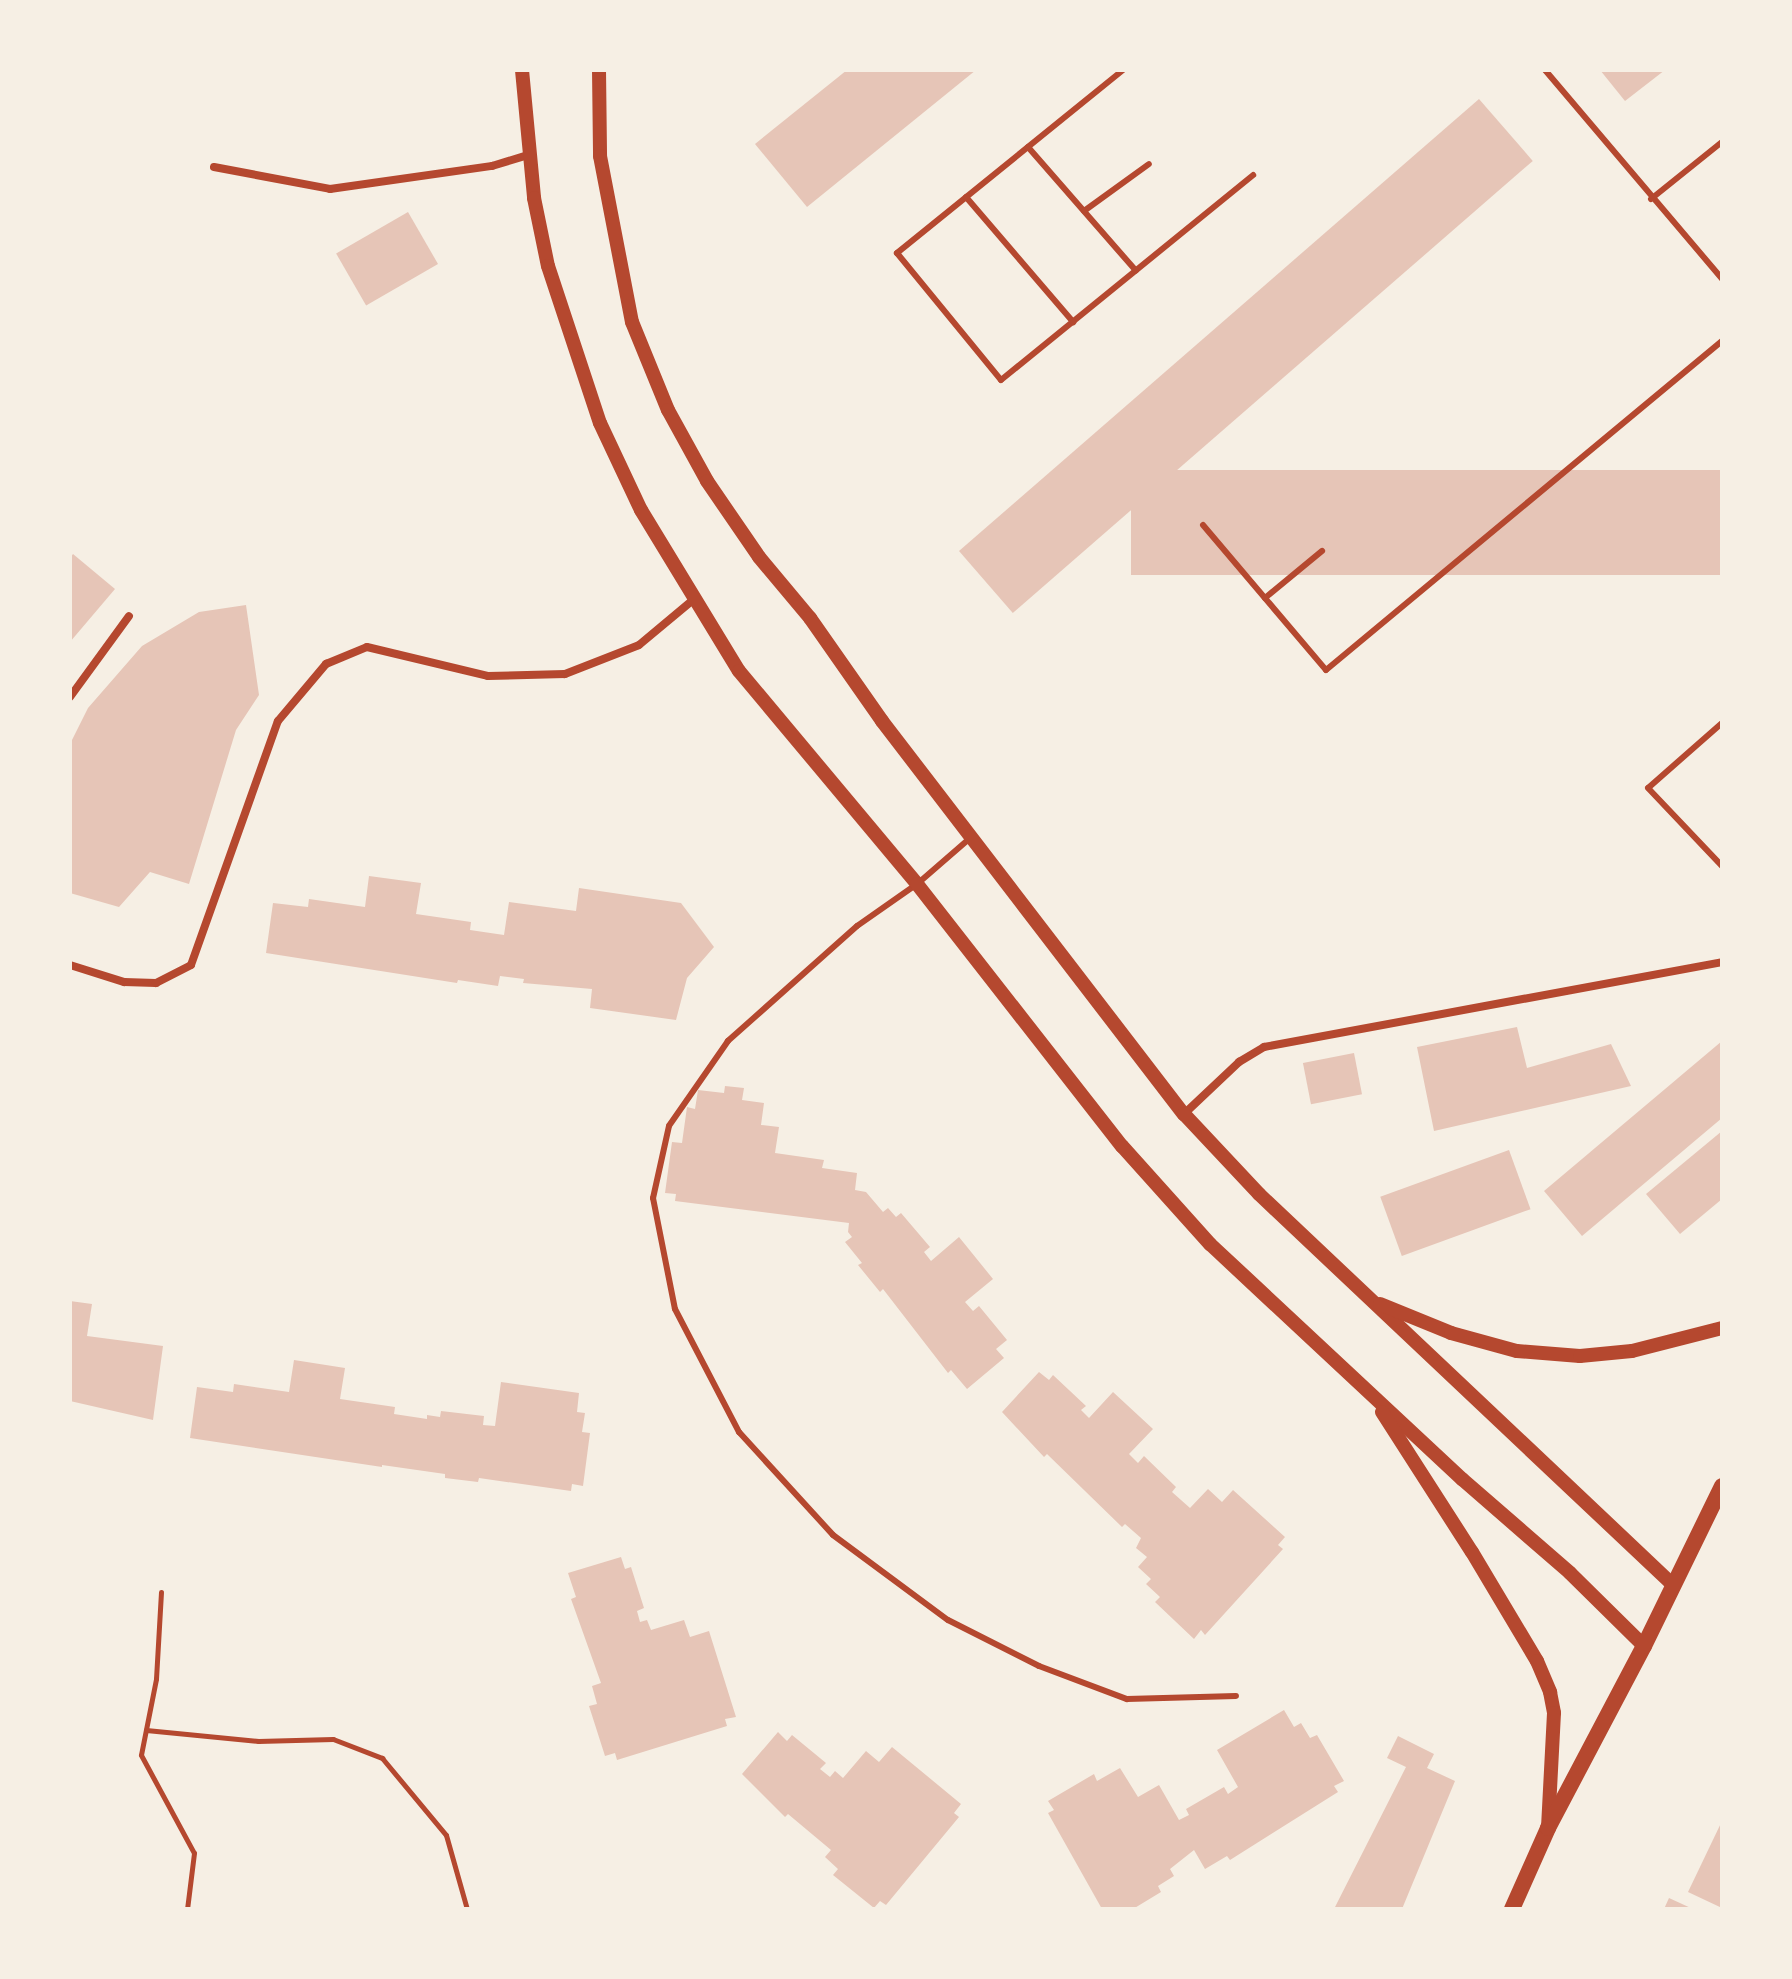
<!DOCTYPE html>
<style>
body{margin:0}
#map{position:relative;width:1792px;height:1979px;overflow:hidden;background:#f6efe4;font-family:"PT Sans",sans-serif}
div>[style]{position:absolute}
.building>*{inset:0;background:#e6c5b7;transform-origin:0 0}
.path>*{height:5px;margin:-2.5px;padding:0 2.5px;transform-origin:2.5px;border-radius:2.5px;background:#b5482f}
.service>*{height:6px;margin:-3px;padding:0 3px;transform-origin:3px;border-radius:3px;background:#b5482f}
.minor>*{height:8px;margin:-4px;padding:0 4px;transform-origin:4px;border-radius:4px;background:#b5482f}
.tertiary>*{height:14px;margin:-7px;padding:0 7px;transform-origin:7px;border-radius:7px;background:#b5482f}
.secondary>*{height:16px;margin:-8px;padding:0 8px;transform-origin:8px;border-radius:8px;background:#b5482f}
span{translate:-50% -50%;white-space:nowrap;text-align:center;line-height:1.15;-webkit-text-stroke:6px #f6efe4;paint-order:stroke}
.frame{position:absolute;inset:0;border:72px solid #f6efe4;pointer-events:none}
</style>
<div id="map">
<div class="building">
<div style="clip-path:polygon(847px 70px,976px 70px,807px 207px,755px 144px)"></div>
<div style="clip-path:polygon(1600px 70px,1665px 70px,1625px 101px)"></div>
<div style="left:1479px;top:99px;width:82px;height:689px;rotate:49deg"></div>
<div style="left:408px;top:212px;width:60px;height:83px;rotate:60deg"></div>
<div style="left:1722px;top:470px;width:105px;height:591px;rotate:90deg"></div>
<div style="clip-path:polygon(73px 554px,115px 589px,70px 642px,70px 558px)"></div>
<div style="clip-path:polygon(246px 605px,259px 695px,236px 730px,189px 884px,150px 872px,119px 907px,70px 893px,70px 744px,88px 708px,142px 646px,199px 612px)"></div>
<div style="clip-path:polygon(369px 876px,421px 883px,416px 914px,471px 922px,470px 930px,504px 935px,509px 902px,576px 911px,579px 888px,681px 903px,714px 947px,687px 978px,676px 1020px,590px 1008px,592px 989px,523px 983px,524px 979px,500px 976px,498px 986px,458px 980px,457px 983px,266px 953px,273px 903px,308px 907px,309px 899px,365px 907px)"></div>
<div style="clip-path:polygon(1517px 1027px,1527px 1068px,1611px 1044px,1631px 1086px,1434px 1131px,1417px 1047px)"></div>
<div style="clip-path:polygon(1722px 1041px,1722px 1118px,1582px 1236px,1544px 1191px)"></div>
<div style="left:1354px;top:1053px;width:42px;height:52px;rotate:79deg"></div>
<div style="clip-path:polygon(725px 1086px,744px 1088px,742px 1100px,764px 1103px,761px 1125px,779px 1127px,775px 1153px,824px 1160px,822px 1168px,857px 1173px,855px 1190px,866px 1192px,883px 1212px,888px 1208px,896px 1217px,901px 1213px,930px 1247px,924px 1252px,931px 1261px,959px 1237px,993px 1279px,965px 1302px,973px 1311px,979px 1306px,1007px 1340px,996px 1349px,1004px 1358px,967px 1389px,951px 1370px,948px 1373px,883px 1289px,880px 1292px,858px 1265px,862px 1263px,845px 1242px,852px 1237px,848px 1232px,849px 1223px,675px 1201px,676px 1194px,665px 1193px,672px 1142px,682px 1143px,687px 1107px,695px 1109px,698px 1090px,724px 1093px)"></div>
<div style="clip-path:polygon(1722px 1131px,1722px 1199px,1680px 1234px,1646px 1194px)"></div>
<div style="left:1509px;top:1150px;width:63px;height:137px;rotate:70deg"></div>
<div style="clip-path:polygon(70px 1301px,92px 1304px,87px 1336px,163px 1346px,153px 1420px,70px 1401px)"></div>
<div style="clip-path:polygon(294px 1360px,345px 1368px,340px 1399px,395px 1407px,394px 1414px,427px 1419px,427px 1415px,440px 1417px,441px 1411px,484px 1416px,483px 1425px,495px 1426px,501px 1382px,579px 1393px,577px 1412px,585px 1413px,582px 1432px,590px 1433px,583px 1486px,572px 1484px,571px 1491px,479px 1478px,478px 1482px,445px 1478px,445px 1474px,382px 1465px,382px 1467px,190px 1438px,197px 1387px,233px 1392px,234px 1384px,289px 1392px)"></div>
<div style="clip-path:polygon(1039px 1372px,1049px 1380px,1053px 1375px,1086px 1406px,1081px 1410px,1089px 1418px,1113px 1392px,1153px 1429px,1129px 1454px,1138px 1463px,1144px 1456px,1176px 1487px,1172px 1492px,1190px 1508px,1208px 1489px,1222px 1502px,1233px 1490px,1285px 1537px,1278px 1545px,1283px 1549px,1205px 1635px,1201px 1630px,1194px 1639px,1155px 1602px,1160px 1597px,1146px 1584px,1151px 1579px,1138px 1567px,1147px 1557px,1136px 1548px,1141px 1538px,1125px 1524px,1122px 1527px,1047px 1454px,1044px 1457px,1002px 1412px)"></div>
<div style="clip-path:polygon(621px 1557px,625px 1569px,631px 1567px,644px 1608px,637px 1611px,640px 1622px,647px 1620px,651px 1630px,684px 1620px,690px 1637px,709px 1631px,736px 1717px,725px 1719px,727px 1726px,617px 1760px,615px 1753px,605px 1756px,589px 1706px,597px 1704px,592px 1686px,601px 1683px,571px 1599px,576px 1597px,568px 1573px)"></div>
<div style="clip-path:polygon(1284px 1710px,1294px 1727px,1301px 1723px,1310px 1738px,1317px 1735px,1344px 1781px,1334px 1786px,1338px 1792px,1230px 1860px,1227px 1856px,1205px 1869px,1194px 1850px,1170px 1869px,1174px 1876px,1158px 1886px,1161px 1892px,1133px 1909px,1102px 1909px,1048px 1813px,1054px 1810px,1048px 1801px,1094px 1774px,1097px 1781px,1120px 1768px,1138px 1797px,1159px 1785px,1179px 1820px,1189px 1815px,1186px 1809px,1224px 1787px,1228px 1794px,1238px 1787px,1217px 1750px)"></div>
<div style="clip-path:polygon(778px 1732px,787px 1741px,792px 1735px,826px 1763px,820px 1769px,830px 1777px,835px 1771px,843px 1778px,866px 1751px,879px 1762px,892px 1747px,961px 1804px,954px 1813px,959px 1817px,886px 1905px,880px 1901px,874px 1908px,833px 1875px,838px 1869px,825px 1857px,831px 1850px,788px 1814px,785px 1817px,742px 1774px)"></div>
<div style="clip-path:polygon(1398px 1736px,1434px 1754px,1427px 1768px,1455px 1781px,1402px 1909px,1334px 1909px,1406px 1767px,1387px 1758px)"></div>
<div style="clip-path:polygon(1722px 1821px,1722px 1908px,1688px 1892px)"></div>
<div style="clip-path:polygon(1669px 1898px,1693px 1909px,1664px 1909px)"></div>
</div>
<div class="path">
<div style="left:161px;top:1592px;width:87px;rotate:93.3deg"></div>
<div style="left:156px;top:1679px;width:77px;rotate:101.2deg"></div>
<div style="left:141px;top:1755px;width:111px;rotate:61.6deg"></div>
<div style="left:194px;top:1853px;width:56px;rotate:97.1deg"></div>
<div style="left:146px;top:1730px;width:113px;rotate:5.6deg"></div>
<div style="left:258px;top:1741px;width:75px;rotate:-1.5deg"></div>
<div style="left:333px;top:1739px;width:53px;rotate:21.2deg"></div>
<div style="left:382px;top:1758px;width:100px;rotate:50.3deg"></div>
<div style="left:446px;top:1835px;width:77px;rotate:74.2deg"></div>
</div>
<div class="service">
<div style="left:1123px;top:70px;width:291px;rotate:141deg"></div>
<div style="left:897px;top:253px;width:164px;rotate:50.7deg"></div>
<div style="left:1001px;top:380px;width:325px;rotate:-39.1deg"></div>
<div style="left:1545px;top:70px;width:274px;rotate:49.7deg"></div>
<div style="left:1028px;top:147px;width:164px;rotate:48.9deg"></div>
<div style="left:966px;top:197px;width:165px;rotate:49.4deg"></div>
<div style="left:1651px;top:199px;width:91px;rotate:-38.8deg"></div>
<div style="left:1084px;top:211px;width:80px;rotate:-35.9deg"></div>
<div style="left:1203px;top:525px;width:190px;rotate:49.7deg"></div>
<div style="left:1326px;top:670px;width:515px;rotate:-39.72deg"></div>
<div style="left:1265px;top:598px;width:74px;rotate:-39.5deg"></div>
<div style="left:1722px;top:723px;width:98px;rotate:138.7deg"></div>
<div style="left:1648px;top:788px;width:108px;rotate:46.5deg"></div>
<div style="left:969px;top:839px;width:69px;rotate:139.1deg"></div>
<div style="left:917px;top:884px;width:73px;rotate:145deg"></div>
<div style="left:857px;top:926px;width:173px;rotate:138.3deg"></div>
<div style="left:728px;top:1041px;width:103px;rotate:124.8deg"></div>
<div style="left:669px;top:1126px;width:74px;rotate:102.5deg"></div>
<div style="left:653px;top:1198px;width:113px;rotate:78.8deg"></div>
<div style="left:675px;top:1309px;width:139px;rotate:62.5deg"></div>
<div style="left:739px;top:1432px;width:139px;rotate:47.6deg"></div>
<div style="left:833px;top:1535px;width:143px;rotate:36.5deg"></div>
<div style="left:948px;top:1620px;width:102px;rotate:26.8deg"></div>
<div style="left:1039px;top:1666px;width:94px;rotate:20.6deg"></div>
<div style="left:1127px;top:1699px;width:109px;rotate:-1.6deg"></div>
</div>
<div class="minor">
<div style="left:214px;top:167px;width:118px;rotate:10.7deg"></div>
<div style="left:330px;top:189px;width:164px;rotate:-8.1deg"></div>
<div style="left:492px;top:166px;width:39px;rotate:-17deg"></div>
<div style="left:70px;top:697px;width:100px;rotate:-53.9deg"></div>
<div style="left:70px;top:965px;width:57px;rotate:17.5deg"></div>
<div style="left:124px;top:982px;width:32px;rotate:2deg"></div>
<div style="left:156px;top:983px;width:39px;rotate:-27deg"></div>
<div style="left:191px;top:965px;width:259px;rotate:-70.4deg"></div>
<div style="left:278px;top:721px;width:75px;rotate:-49.9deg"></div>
<div style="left:326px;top:664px;width:44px;rotate:-22.5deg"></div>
<div style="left:367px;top:647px;width:124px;rotate:13.5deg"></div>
<div style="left:488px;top:676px;width:77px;rotate:-1.5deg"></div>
<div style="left:565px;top:674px;width:79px;rotate:-21.4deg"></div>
<div style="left:639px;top:645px;width:70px;rotate:-39.8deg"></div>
<div style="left:1184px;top:1114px;width:76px;rotate:-43.4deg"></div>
<div style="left:1239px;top:1062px;width:29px;rotate:-31deg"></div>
<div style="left:1264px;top:1047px;width:466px;rotate:-10.5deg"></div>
</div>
<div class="tertiary">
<div style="left:522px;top:70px;width:129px;rotate:84.6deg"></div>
<div style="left:534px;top:198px;width:69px;rotate:78.4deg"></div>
<div style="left:548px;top:266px;width:165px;rotate:71.7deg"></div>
<div style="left:600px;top:423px;width:96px;rotate:64.8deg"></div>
<div style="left:641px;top:510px;width:188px;rotate:58.7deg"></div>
<div style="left:739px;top:671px;width:278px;rotate:50.1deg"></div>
<div style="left:917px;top:884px;width:333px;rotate:52deg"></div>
<div style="left:1122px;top:1146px;width:132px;rotate:48.1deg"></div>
<div style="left:1210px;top:1244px;width:345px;rotate:43deg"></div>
<div style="left:1462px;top:1479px;width:143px;rotate:41deg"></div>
<div style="left:1570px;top:1573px;width:104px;rotate:44.6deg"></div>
<div style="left:599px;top:70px;width:86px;rotate:89.3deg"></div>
<div style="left:600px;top:156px;width:169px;rotate:79.1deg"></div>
<div style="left:632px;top:322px;width:95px;rotate:67.8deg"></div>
<div style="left:668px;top:410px;width:81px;rotate:61.2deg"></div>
<div style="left:707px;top:481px;width:92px;rotate:55.6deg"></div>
<div style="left:759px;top:557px;width:80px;rotate:50.1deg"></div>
<div style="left:810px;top:618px;width:126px;rotate:55deg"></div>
<div style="left:882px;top:721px;width:496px;rotate:52.5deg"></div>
<div style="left:1184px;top:1114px;width:110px;rotate:46.8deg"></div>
<div style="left:1259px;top:1194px;width:568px;rotate:43.36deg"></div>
<div style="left:1380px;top:1304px;width:77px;rotate:22.2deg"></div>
<div style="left:1451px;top:1333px;width:68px;rotate:15.3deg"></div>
<div style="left:1517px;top:1351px;width:63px;rotate:4.5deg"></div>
<div style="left:1580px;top:1356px;width:52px;rotate:-5.5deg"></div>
<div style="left:1632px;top:1351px;width:93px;rotate:-14.3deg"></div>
<div style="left:1382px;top:1412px;width:166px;rotate:57.3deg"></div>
<div style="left:1472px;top:1552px;width:127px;rotate:59.2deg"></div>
<div style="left:1537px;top:1661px;width:34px;rotate:67deg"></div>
<div style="left:1550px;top:1692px;width:21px;rotate:79deg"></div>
<div style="left:1554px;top:1713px;width:114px;rotate:93deg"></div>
</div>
<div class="secondary">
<div style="left:1512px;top:1909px;width:89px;rotate:-66deg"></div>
<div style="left:1548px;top:1828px;width:206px;rotate:-62.2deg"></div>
<div style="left:1644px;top:1646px;width:178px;rotate:-64deg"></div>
</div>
<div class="frame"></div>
</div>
